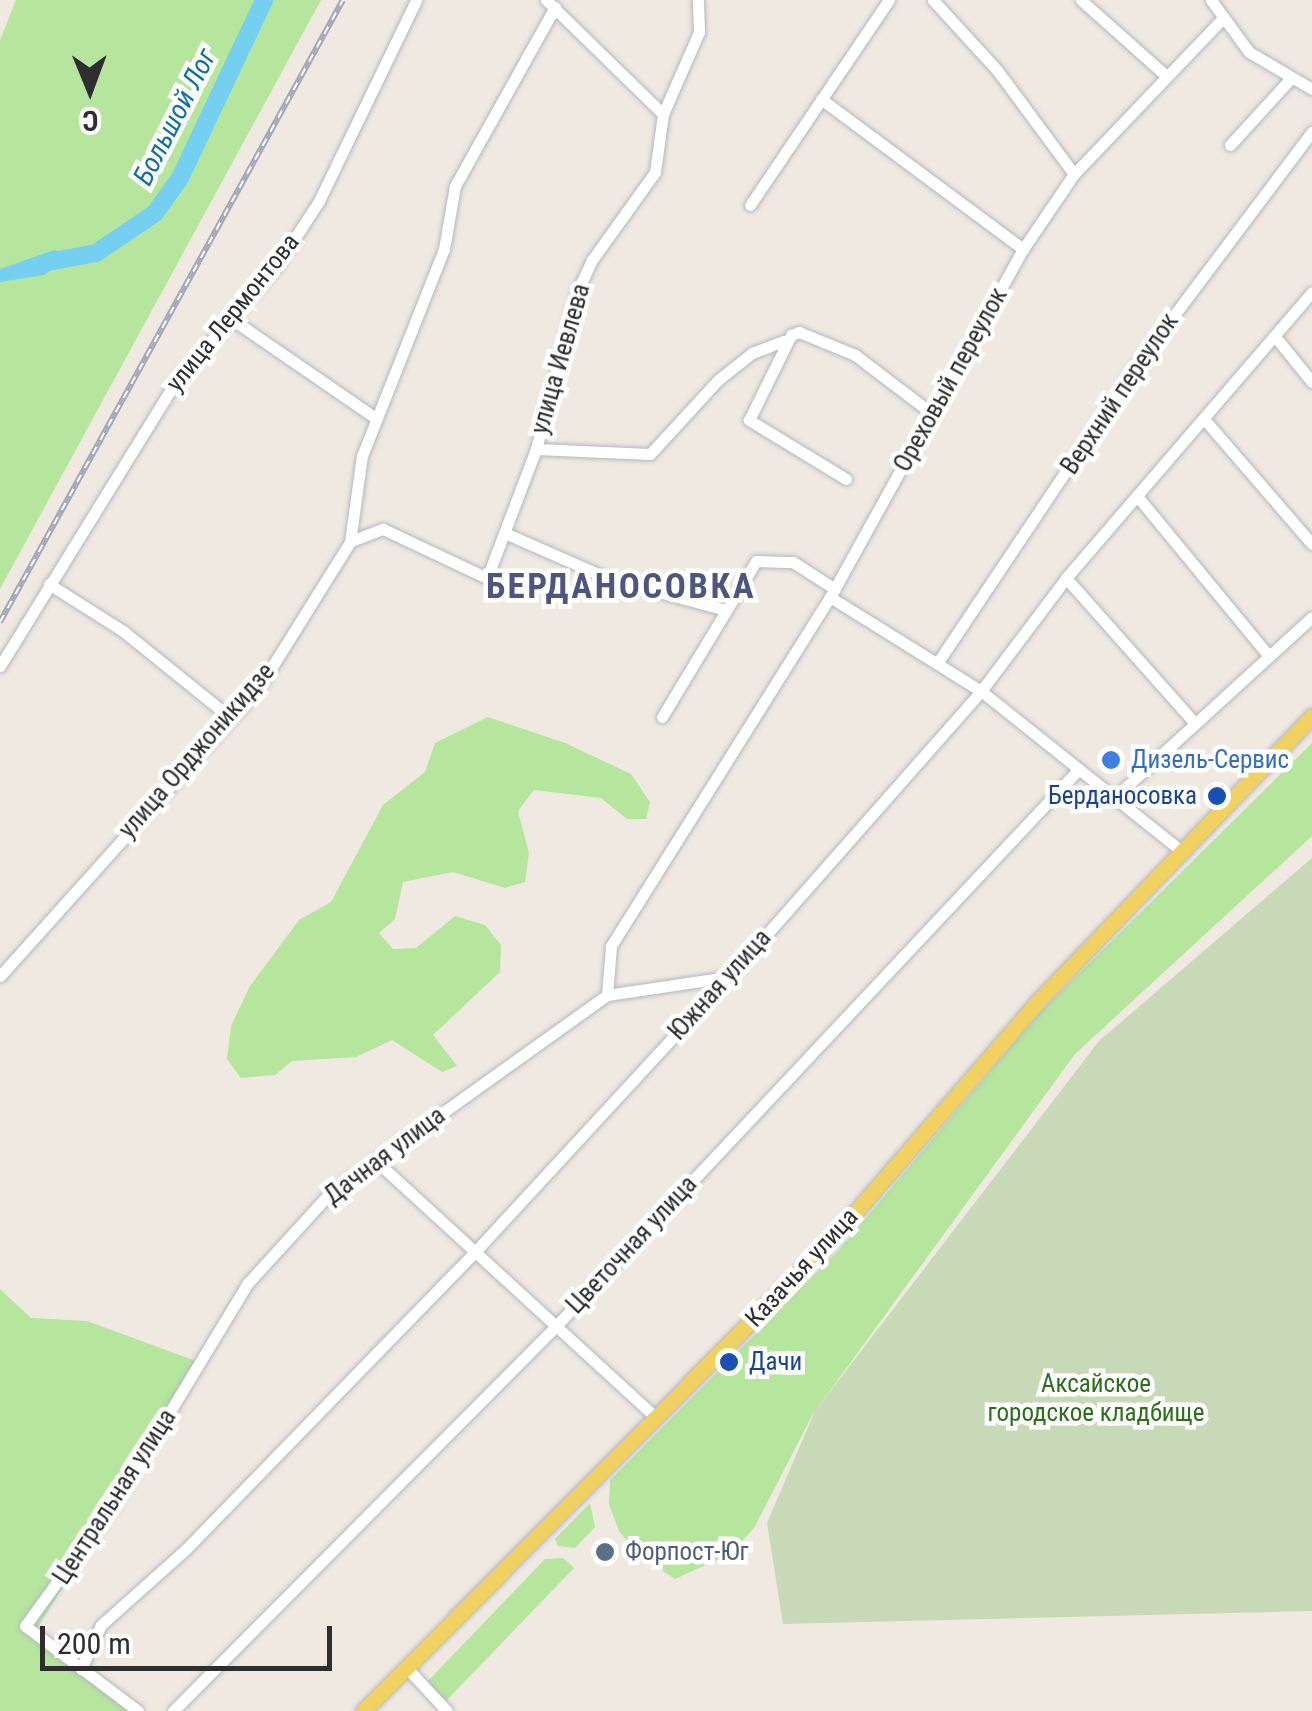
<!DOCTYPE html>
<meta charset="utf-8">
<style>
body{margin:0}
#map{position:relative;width:1312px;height:1711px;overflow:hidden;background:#efe9e1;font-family:"Roboto Condensed",sans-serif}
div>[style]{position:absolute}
.green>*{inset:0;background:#b6e59e}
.cemetery>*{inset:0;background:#c8d9b8}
.water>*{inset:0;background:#75cff0}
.river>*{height:18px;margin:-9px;padding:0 9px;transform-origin:9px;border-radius:9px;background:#75cff0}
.roads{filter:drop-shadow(0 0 2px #b4b7c1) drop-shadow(0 0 2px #b4b7c1)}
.minor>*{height:11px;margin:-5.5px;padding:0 5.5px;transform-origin:5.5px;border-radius:5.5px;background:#fff}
.major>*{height:15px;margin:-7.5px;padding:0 7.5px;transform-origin:7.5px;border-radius:7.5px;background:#f2d163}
.rail>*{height:6px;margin-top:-3px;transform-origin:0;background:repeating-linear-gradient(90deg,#fff 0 8px,#a3a6b8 0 16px);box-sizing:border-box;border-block:2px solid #a3a6b8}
.dots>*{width:28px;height:28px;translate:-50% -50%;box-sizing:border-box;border:5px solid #fff;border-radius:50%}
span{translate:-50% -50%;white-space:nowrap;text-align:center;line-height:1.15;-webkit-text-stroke:9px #fff;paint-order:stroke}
.street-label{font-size:25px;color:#2e2e2e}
.shop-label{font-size:25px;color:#366cbe}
.left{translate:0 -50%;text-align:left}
.transit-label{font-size:25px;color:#164399}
.right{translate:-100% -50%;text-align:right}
.park-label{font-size:25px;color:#2c6e1b}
.service-label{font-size:25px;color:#4e5e75}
.water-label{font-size:28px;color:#0d6fa3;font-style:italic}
.district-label{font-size:35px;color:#4d5680;font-weight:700;letter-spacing:2.5px}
.north{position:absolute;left:40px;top:40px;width:100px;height:100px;-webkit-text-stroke:8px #fff;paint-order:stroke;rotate:179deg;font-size:28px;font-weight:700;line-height:40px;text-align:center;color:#2e2e2e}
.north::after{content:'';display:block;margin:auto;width:35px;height:45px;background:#2e2e2e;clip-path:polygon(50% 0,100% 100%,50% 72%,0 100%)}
.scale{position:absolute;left:40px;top:1626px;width:292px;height:45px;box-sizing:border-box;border:5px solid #2e2e2e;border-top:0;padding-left:12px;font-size:30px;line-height:35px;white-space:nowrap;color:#2e2e2e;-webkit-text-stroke:8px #fff;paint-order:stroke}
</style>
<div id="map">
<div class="green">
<div style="clip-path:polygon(16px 0,321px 0,0 589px,0 40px)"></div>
<div style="clip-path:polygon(488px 717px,565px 743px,631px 774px,650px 802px,646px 819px,627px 819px,601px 798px,534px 790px,518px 811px,529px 853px,525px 882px,505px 888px,453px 872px,403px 882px,395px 919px,379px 933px,393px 949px,416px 948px,455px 916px,485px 925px,501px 945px,500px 972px,433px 1035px,457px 1066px,442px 1072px,392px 1040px,356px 1057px,292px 1061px,275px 1075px,241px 1078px,227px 1059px,231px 1026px,250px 986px,299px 920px,331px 902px,383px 805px,425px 772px,435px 743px)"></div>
<div style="clip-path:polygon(1312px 743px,1312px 836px,1075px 1054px,813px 1414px,754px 1528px,730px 1554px,675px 1579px,640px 1556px,619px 1531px,609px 1504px,610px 1480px,838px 1251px,1042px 1010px)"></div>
<div style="clip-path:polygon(0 1289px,31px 1318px,87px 1321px,204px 1364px,31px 1638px,130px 1711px,0 1711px)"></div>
<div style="clip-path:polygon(590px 1503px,595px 1527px,575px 1548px,558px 1546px,555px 1539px)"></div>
<div style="clip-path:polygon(563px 1558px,574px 1568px,446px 1701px,426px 1683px,545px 1559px)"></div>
</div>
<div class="cemetery">
<div style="clip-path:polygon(1312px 858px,1312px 1611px,783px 1624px,767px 1523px,815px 1411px,1099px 1041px)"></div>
</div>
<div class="water">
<div style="clip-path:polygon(54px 250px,72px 255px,44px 275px,0 282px,0 269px)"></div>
</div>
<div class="river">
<div style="left:48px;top:262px;width:49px;rotate:-10.6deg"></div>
<div style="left:96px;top:253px;width:71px;rotate:-34.1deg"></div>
<div style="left:155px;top:213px;width:43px;rotate:-54.5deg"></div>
<div style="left:180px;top:178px;width:197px;rotate:-64.7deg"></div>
</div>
<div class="roads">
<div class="minor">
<div style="left:546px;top:0;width:163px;rotate:44.3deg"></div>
<div style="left:933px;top:0;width:95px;rotate:47.6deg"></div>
<div style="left:997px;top:70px;width:129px;rotate:53.5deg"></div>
<div style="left:1081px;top:0;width:111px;rotate:41.7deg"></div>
<div style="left:1211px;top:0;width:64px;rotate:53.8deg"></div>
<div style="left:1249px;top:52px;width:73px;rotate:30.4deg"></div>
<div style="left:821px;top:99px;width:252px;rotate:36.6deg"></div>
<div style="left:1230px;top:145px;width:91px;rotate:-47.7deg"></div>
<div style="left:750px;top:205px;width:248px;rotate:-55.9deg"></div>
<div style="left:233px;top:320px;width:171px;rotate:34.5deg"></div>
<div style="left:1277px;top:339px;width:55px;rotate:50.9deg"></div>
<div style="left:1204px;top:419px;width:165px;rotate:49.2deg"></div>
<div style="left:536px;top:449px;width:114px;rotate:2.5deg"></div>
<div style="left:650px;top:454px;width:100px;rotate:-47.4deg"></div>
<div style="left:718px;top:380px;width:43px;rotate:-38.5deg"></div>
<div style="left:752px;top:353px;width:34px;rotate:-21deg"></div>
<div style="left:846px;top:479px;width:114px;rotate:-148.7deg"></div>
<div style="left:749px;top:420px;width:95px;rotate:-63.7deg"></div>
<div style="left:791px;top:335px;width:9px;rotate:-21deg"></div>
<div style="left:799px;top:332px;width:61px;rotate:22.3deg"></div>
<div style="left:855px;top:355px;width:99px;rotate:37.2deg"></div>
<div style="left:1137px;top:496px;width:207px;rotate:50.5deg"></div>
<div style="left:507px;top:534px;width:109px;rotate:23.7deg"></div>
<div style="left:607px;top:578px;width:123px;rotate:15.1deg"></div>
<div style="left:351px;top:541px;width:34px;rotate:-21deg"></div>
<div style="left:383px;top:529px;width:115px;rotate:25.2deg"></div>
<div style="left:487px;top:578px;width:138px;rotate:-69.2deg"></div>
<div style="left:536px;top:449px;width:162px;rotate:-75.4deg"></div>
<div style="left:577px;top:292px;width:35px;rotate:-65deg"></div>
<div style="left:592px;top:260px;width:108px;rotate:-54.4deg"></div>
<div style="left:655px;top:172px;width:59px;rotate:-82.1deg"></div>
<div style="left:663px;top:114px;width:90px;rotate:-66.3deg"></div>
<div style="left:699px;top:32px;width:32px;rotate:-92deg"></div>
<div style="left:1066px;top:578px;width:193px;rotate:48.4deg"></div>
<div style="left:49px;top:584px;width:88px;rotate:32.4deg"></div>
<div style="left:123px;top:631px;width:134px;rotate:38.9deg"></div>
<div style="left:830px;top:597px;width:178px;rotate:31.9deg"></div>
<div style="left:981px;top:691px;width:253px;rotate:38.6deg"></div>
<div style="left:938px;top:662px;width:361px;rotate:-56.2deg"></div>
<div style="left:1139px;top:362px;width:288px;rotate:-53.1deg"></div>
<div style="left:0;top:666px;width:335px;rotate:-58.3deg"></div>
<div style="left:176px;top:381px;width:155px;rotate:-48.9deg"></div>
<div style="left:278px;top:264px;width:75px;rotate:-56.9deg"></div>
<div style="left:319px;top:201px;width:223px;rotate:-64.2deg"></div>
<div style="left:662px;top:717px;width:182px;rotate:-58.9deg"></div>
<div style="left:756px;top:561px;width:37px;rotate:2deg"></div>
<div style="left:793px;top:562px;width:50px;rotate:32.7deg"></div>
<div style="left:1116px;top:796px;width:265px;rotate:-42.4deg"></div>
<div style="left:0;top:976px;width:389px;rotate:-48.1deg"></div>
<div style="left:260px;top:686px;width:170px;rotate:-58deg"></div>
<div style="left:350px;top:542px;width:87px;rotate:-82.1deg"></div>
<div style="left:362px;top:456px;width:223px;rotate:-68.4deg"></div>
<div style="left:444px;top:249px;width:64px;rotate:-80.1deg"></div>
<div style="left:455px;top:186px;width:205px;rotate:-60.8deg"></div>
<div style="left:607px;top:995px;width:49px;rotate:-85.3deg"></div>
<div style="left:611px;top:946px;width:412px;rotate:-57.9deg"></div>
<div style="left:830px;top:597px;width:398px;rotate:-61deg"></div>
<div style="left:1023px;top:249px;width:91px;rotate:-55.8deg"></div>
<div style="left:1074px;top:174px;width:214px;rotate:-46.3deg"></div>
<div style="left:376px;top:1161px;width:380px;rotate:42.5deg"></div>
<div style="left:407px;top:1668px;width:59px;rotate:47.1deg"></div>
<div style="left:81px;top:1669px;width:48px;rotate:-65.6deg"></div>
<div style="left:101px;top:1625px;width:114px;rotate:-41.8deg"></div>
<div style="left:186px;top:1549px;width:412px;rotate:-45.8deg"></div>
<div style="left:473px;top:1254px;width:377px;rotate:-47.3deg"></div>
<div style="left:729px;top:977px;width:381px;rotate:-48.6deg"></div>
<div style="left:981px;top:691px;width:141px;rotate:-53deg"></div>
<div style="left:1066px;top:578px;width:377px;rotate:-49.3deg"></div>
<div style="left:138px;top:1711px;width:141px;rotate:-143deg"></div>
<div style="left:25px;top:1626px;width:157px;rotate:-54.1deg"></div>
<div style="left:117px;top:1499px;width:253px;rotate:-58.8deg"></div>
<div style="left:248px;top:1283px;width:120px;rotate:-47.7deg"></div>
<div style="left:329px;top:1194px;width:342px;rotate:-35.6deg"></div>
<div style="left:607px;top:995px;width:122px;rotate:-8.5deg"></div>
<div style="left:173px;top:1711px;width:543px;rotate:-45.15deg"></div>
<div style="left:556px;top:1326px;width:764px;rotate:-46.8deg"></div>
</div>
<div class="major">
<div style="left:363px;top:1711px;width:656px;rotate:-45.12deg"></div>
<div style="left:826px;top:1246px;width:323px;rotate:-49.1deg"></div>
<div style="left:1037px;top:1002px;width:397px;rotate:-46.1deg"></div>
</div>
</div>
<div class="rail">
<div style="left:0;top:622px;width:710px;rotate:-61.13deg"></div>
</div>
<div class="dots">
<div style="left:1111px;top:760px;background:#3f7fe0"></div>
<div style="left:1217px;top:796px;background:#1a4fb4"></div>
<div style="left:729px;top:1362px;background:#1a4fb4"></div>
<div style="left:605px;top:1552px;background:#5c6f8a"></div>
</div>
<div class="street-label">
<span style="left:233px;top:313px;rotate:-51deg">улица Лермонтова</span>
<span style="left:561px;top:359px;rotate:-74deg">улица Иевлева</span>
<span style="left:951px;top:380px;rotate:-61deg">Ореховый переулок</span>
<span style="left:1120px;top:394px;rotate:-56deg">Верхний переулок</span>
<span style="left:197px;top:751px;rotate:-49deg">улица Орджоникидзе</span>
<span style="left:720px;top:985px;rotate:-48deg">Южная улица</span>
<span style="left:385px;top:1156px;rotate:-37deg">Дачная улица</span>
<span style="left:632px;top:1245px;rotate:-47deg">Цветочная улица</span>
<span style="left:802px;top:1268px;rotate:-47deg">Казачья улица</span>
<span style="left:115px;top:1497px;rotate:-57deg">Центральная улица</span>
</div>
<div class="shop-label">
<span class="left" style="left:1131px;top:760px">Дизель-Сервис</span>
</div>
<div class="transit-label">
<span class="right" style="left:1197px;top:796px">Берданосовка</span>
<span class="left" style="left:749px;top:1362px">Дачи</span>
</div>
<div class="park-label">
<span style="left:1096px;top:1399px">Аксайское<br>городское кладбище</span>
</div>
<div class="service-label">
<span class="left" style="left:625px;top:1552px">Форпост-Юг</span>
</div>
<div class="water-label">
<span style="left:175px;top:117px;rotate:-63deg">Большой Лог</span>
</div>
<div class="district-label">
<span style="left:621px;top:587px">БЕРДАНОСОВКА</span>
</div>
<div class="north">С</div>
<div class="scale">200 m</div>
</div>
